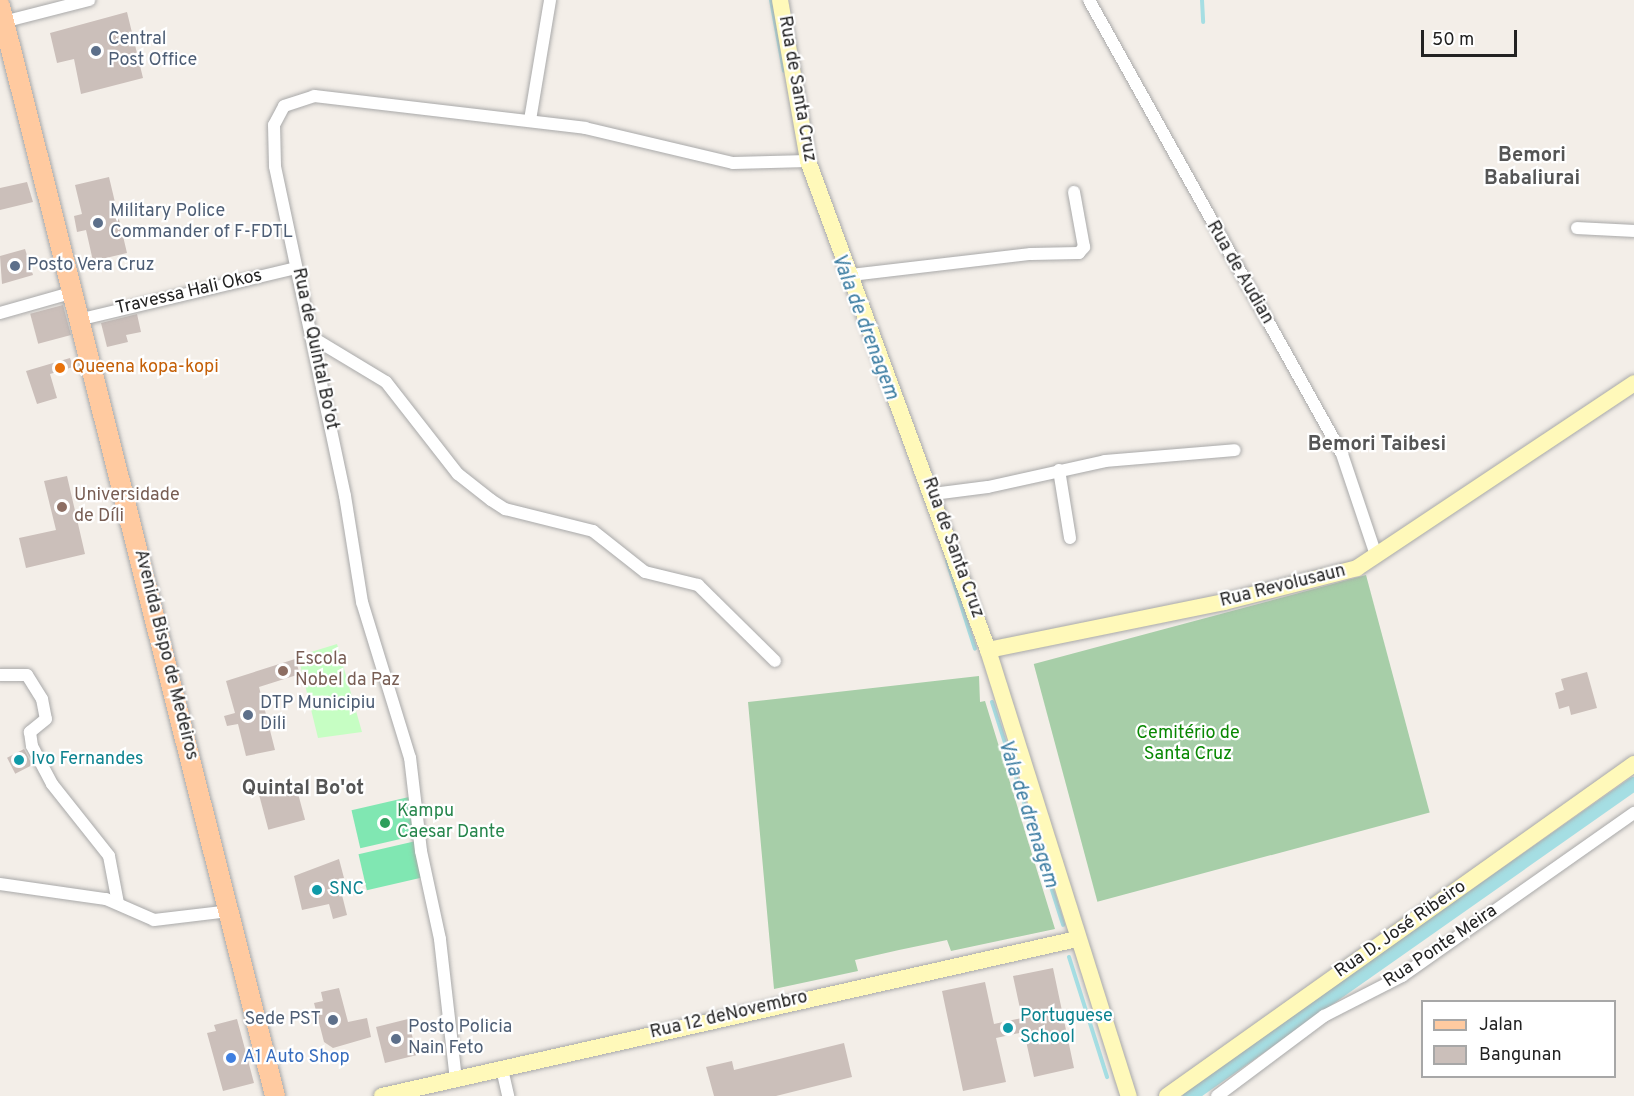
<!DOCTYPE html>
<meta charset="utf-8">
<style>
body{margin:0}
#map{position:relative;width:1634px;height:1096px;overflow:hidden;background:#f3eee8;font-family:Overpass,sans-serif}
div>[style]{position:absolute}
.cemetery>*{inset:0;background:#a7cea8;transform-origin:0 0}
.park>*{inset:0;background:#c6fec3}
.pitch>*{inset:0;background:#80e7b2;transform-origin:0 0}
.stream>*{height:4px;margin:-2px;padding:0 2px;transform-origin:2px;border-radius:2px;background:#a5dee3}
.canal>*{height:14px;margin:-7px;padding:0 7px;transform-origin:7px;border-radius:7px;background:#a5dee3}
.building>*{inset:0;background:#cbbfba;transform-origin:0 0}
.roads{filter:drop-shadow(0 0 2px #a9a9a9) drop-shadow(0 0 2px #a9a9a9)}
.street>*{height:12px;margin:-6px;padding:0 6px;transform-origin:6px;border-radius:6px;background:#fff}
.secondary>*{height:16px;margin:-8px;padding:0 8px;transform-origin:8px;border-radius:8px;background:#fff9ba}
.primary>*{height:20px;margin:-10px;padding:0 10px;transform-origin:10px;border-radius:10px;background:#ffcaa0}
.dots>*{width:16px;height:16px;translate:-50% -50%;box-sizing:border-box;border:3px solid #fff;border-radius:50%}
span{translate:-50% -50%;white-space:nowrap;text-align:center;line-height:1.15;-webkit-text-stroke:4.5px #fff;paint-order:stroke}
.service-label{font-size:18px;color:#4e5e75}
.left{translate:0 -50%;text-align:left}
.right{translate:-100% -50%;text-align:right}
.street-label{font-size:18px;color:#222}
.food-label{font-size:18px;color:#c56008}
.education-label{font-size:18px;color:#785e54}
.park-label{font-size:18px;color:#098803}
.culture-label{font-size:18px;color:#0d838f}
.leisure-label{font-size:18px;color:#27864d}
.shop-label{font-size:18px;color:#366cbe}
.neighbourhood-label{font-size:20px;color:#555;font-weight:700}
.water-label{font-size:20px;color:#3c7da2;font-style:italic}
.legend{position:absolute;left:1421px;top:1000px;width:195px;height:78px;box-sizing:border-box;background:#fff;border:2px solid #a7a7a7;margin:0;padding:8px 10px;list-style:none;font-size:18px;color:#222}
.legend li{display:flex;align-items:center;gap:12px;height:30px}
.legend b{width:30px;border:2px solid #a7a7a7}
.scale{position:absolute;left:1421px;top:30px;width:96px;height:27px;box-sizing:border-box;border:3px solid #222;border-top:0;padding-left:8px;font-size:18px;line-height:21px;white-space:nowrap;color:#222;-webkit-text-stroke:4px #fff;paint-order:stroke}
</style>
<div id="map">
<div class="cemetery">
<div style="left:1366px;top:575px;width:246px;height:344px;rotate:75deg"></div>
<div style="clip-path:polygon(979px 676px,980px 702px,985px 701px,1055px 929px,951px 951px,947px 940px,899px 950px,855px 960px,858px 971px,774px 989px,748px 702px)"></div>
</div>
<div class="park">
<div style="clip-path:polygon(337px 644px,362px 732px,318px 738px,298px 656px)"></div>
</div>
<div class="pitch">
<div style="left:409px;top:797px;width:39px;height:59px;rotate:77deg"></div>
<div style="left:416px;top:841px;width:37px;height:59px;rotate:77deg"></div>
</div>
<div class="stream">
<div style="left:771px;top:0;width:72px;rotate:79.6deg"></div>
<div style="left:1202px;top:0;width:22px;rotate:87deg"></div>
<div style="left:947px;top:561px;width:92px;rotate:72.3deg"></div>
<div style="left:992px;top:702px;width:234px;rotate:72.3deg"></div>
<div style="left:1069px;top:957px;width:126px;rotate:72.4deg"></div>
</div>
<div class="canal">
<div style="left:1190px;top:1096px;width:543px;rotate:-35.1deg"></div>
</div>
<div class="building">
<div style="clip-path:polygon(127px 12px,143px 78px,81px 94px,74px 59px,57px 63px,50px 33px)"></div>
<div style="clip-path:polygon(109px 177px,127px 253px,93px 261px,86px 230px,77px 232px,74px 216px,82px 214px,75px 185px)"></div>
<div style="clip-path:polygon(27px 182px,33px 202px,0 210px,0 188px)"></div>
<div style="clip-path:polygon(25px 249px,33px 275px,2px 284px,0 256px)"></div>
<div style="left:63px;top:305px;width:31px;height:34px;rotate:75deg"></div>
<div style="clip-path:polygon(137px 314px,141px 332px,126px 335px,128px 342px,107px 347px,101px 323px)"></div>
<div style="clip-path:polygon(70px 358px,73px 367px,50px 374px,57px 398px,37px 404px,26px 371px)"></div>
<div style="clip-path:polygon(67px 476px,85px 554px,26px 568px,19px 538px,56px 530px,44px 481px)"></div>
<div style="clip-path:polygon(295px 659px,300px 674px,259px 687px,275px 750px,246px 756px,238px 724px,227px 726px,224px 716px,235px 713px,226px 681px)"></div>
<div style="clip-path:polygon(1587px 672px,1597px 708px,1571px 715px,1569px 706px,1559px 709px,1555px 693px,1564px 690px,1561px 679px)"></div>
<div style="left:24px;top:749px;width:18px;height:19px;rotate:63deg"></div>
<div style="left:296px;top:786px;width:35px;height:38px;rotate:75deg"></div>
<div style="clip-path:polygon(339px 859px,344px 878px,338px 879px,347px 915px,333px 919px,329px 904px,302px 910px,294px 876px)"></div>
<div style="clip-path:polygon(1053px 968px,1074px 1068px,1034px 1077px,1024px 1032px,996px 1038px,1006px 1082px,963px 1091px,942px 991px,985px 982px,994px 1024px,1022px 1018px,1013px 976px)"></div>
<div style="clip-path:polygon(339px 988px,348px 1022px,367px 1018px,371px 1037px,333px 1048px,324px 1042px,314px 1003px,323px 1001px,321px 992px)"></div>
<div style="clip-path:polygon(237px 1019px,254px 1083px,223px 1091px,207px 1033px,216px 1031px,214px 1025px)"></div>
<div style="left:408px;top:1019px;width:37px;height:33px;rotate:76deg"></div>
<div style="clip-path:polygon(844px 1043px,852px 1077px,776px 1096px,714px 1096px,706px 1067px,732px 1061px,734px 1070px)"></div>
</div>
<div class="roads">
<div class="street">
<div style="left:1089px;top:0;width:520px;rotate:60.87deg"></div>
<div style="left:1342px;top:454px;width:103px;rotate:71.4deg"></div>
<div style="left:3px;top:22px;width:89px;rotate:-14.3deg"></div>
<div style="left:530px;top:120px;width:122px;rotate:-80.5deg"></div>
<div style="left:1577px;top:228px;width:57px;rotate:3deg"></div>
<div style="left:851px;top:275px;width:181px;rotate:-6.7deg"></div>
<div style="left:1031px;top:254px;width:48px;rotate:-1.2deg"></div>
<div style="left:1079px;top:253px;width:8px;rotate:-50deg"></div>
<div style="left:1084px;top:247px;width:56px;rotate:-100.3deg"></div>
<div style="left:0;top:313px;width:77px;rotate:-15.8deg"></div>
<div style="left:82px;top:319px;width:220px;rotate:-13.4deg"></div>
<div style="left:313px;top:338px;width:85px;rotate:31.1deg"></div>
<div style="left:386px;top:382px;width:117px;rotate:52deg"></div>
<div style="left:458px;top:474px;width:42px;rotate:38.2deg"></div>
<div style="left:491px;top:500px;width:17px;rotate:33deg"></div>
<div style="left:505px;top:509px;width:91px;rotate:14deg"></div>
<div style="left:593px;top:531px;width:66px;rotate:38.3deg"></div>
<div style="left:645px;top:572px;width:55px;rotate:13.8deg"></div>
<div style="left:698px;top:585px;width:108px;rotate:44.6deg"></div>
<div style="left:1059px;top:470px;width:69px;rotate:80.8deg"></div>
<div style="left:933px;top:494px;width:55px;rotate:-7.3deg"></div>
<div style="left:988px;top:487px;width:120px;rotate:-12.5deg"></div>
<div style="left:1105px;top:461px;width:130px;rotate:-4.8deg"></div>
<div style="left:0;top:675px;width:27px"></div>
<div style="left:27px;top:675px;width:28px;rotate:58deg"></div>
<div style="left:42px;top:699px;width:20px;rotate:79deg"></div>
<div style="left:46px;top:719px;width:21px;rotate:141deg"></div>
<div style="left:30px;top:732px;width:14px;rotate:82deg"></div>
<div style="left:32px;top:746px;width:43px;rotate:62.2deg"></div>
<div style="left:52px;top:784px;width:92px;rotate:51.6deg"></div>
<div style="left:109px;top:856px;width:48px;rotate:79.2deg"></div>
<div style="left:0;top:884px;width:107px;rotate:8.1deg"></div>
<div style="left:106px;top:899px;width:52px;rotate:23.6deg"></div>
<div style="left:154px;top:920px;width:67px;rotate:-6.8deg"></div>
<div style="left:502px;top:1069px;width:28px;rotate:77deg"></div>
<div style="left:456px;top:1080px;width:142px;rotate:-96.5deg"></div>
<div style="left:440px;top:939px;width:90px;rotate:-102.2deg"></div>
<div style="left:421px;top:851px;width:94px;rotate:-96.7deg"></div>
<div style="left:410px;top:758px;width:163px;rotate:-107.1deg"></div>
<div style="left:362px;top:602px;width:107px;rotate:-99.1deg"></div>
<div style="left:345px;top:496px;width:337px;rotate:-102deg"></div>
<div style="left:275px;top:166px;width:41px;rotate:-91.4deg"></div>
<div style="left:274px;top:125px;width:21px;rotate:-62deg"></div>
<div style="left:284px;top:106px;width:32px;rotate:-18deg"></div>
<div style="left:314px;top:96px;width:273px;rotate:6.7deg"></div>
<div style="left:585px;top:128px;width:152px;rotate:13.3deg"></div>
<div style="left:733px;top:163px;width:75px;rotate:-1.5deg"></div>
<div style="left:1217px;top:1096px;width:134px;rotate:-36.8deg"></div>
<div style="left:1324px;top:1016px;width:88px;rotate:-27.1deg"></div>
<div style="left:1402px;top:976px;width:284px;rotate:-35.1deg"></div>
</div>
<div class="secondary">
<div style="left:780px;top:0;width:163px;rotate:80.1deg"></div>
<div style="left:808px;top:161px;width:521px;rotate:69.79deg"></div>
<div style="left:988px;top:650px;width:468px;rotate:72.5deg"></div>
<div style="left:988px;top:650px;width:241px;rotate:-11.5deg"></div>
<div style="left:1224px;top:602px;width:137px;rotate:-14.3deg"></div>
<div style="left:1357px;top:568px;width:333px;rotate:-33.7deg"></div>
<div style="left:382px;top:1096px;width:713px;rotate:-12.73deg"></div>
<div style="left:1167px;top:1096px;width:573px;rotate:-35.41deg"></div>
</div>
<div class="primary">
<div style="left:0;top:6px;width:1124px;rotate:75.84deg"></div>
</div>
</div>
<div class="dots">
<div style="left:96px;top:51px;background:#5c6f8a"></div>
<div style="left:98px;top:223px;background:#5c6f8a"></div>
<div style="left:15px;top:266px;background:#5c6f8a"></div>
<div style="left:60px;top:368px;background:#e8710a"></div>
<div style="left:62px;top:507px;background:#8d6e63"></div>
<div style="left:283px;top:671px;background:#8d6e63"></div>
<div style="left:248px;top:715px;background:#5c6f8a"></div>
<div style="left:19px;top:760px;background:#0f9aa8"></div>
<div style="left:385px;top:823px;background:#2e9e5b"></div>
<div style="left:317px;top:890px;background:#0f9aa8"></div>
<div style="left:333px;top:1020px;background:#5c6f8a"></div>
<div style="left:1008px;top:1028px;background:#0f9aa8"></div>
<div style="left:396px;top:1039px;background:#5c6f8a"></div>
<div style="left:231px;top:1058px;background:#3f7fe0"></div>
</div>
<div class="service-label">
<span class="left" style="left:108px;top:51px">Central<br>Post Office</span>
<span class="left" style="left:110px;top:223px">Military Police<br>Commander of F-FDTL</span>
<span class="left" style="left:27px;top:266px">Posto Vera Cruz</span>
<span class="left" style="left:260px;top:715px">DTP Municipiu<br>Dili</span>
<span class="right" style="left:321px;top:1020px">Sede PST</span>
<span class="left" style="left:408px;top:1039px">Posto Policia<br>Nain Feto</span>
</div>
<div class="street-label">
<span style="left:796px;top:89px;rotate:80deg">Rua de Santa Cruz</span>
<span style="left:1239px;top:273px;rotate:60deg">Rua de Audian</span>
<span style="left:189px;top:293px;rotate:-13deg">Travessa Hali Okos</span>
<span style="left:314px;top:349px;rotate:78deg">Rua de Quintal Bo'ot</span>
<span style="left:952px;top:548px;rotate:70deg">Rua de Santa Cruz</span>
<span style="left:1283px;top:587px;rotate:-14deg">Rua Revolusaun</span>
<span style="left:165px;top:655px;rotate:76deg">Avenida Bispo de Medeiros</span>
<span style="left:1401px;top:930px;rotate:-35deg">Rua D. José Ribeiro</span>
<span style="left:1441px;top:947px;rotate:-34deg">Rua Ponte Meira</span>
<span style="left:729px;top:1016px;rotate:-13deg">Rua 12 deNovembro</span>
</div>
<div class="food-label">
<span class="left" style="left:72px;top:368px">Queena kopa-kopi</span>
</div>
<div class="education-label">
<span class="left" style="left:74px;top:507px">Universidade<br>de Díli</span>
<span class="left" style="left:295px;top:671px">Escola<br>Nobel da Paz</span>
</div>
<div class="park-label">
<span style="left:1188px;top:745px">Cemitério de<br>Santa Cruz</span>
</div>
<div class="culture-label">
<span class="left" style="left:31px;top:760px">Ivo Fernandes</span>
<span class="left" style="left:329px;top:890px">SNC</span>
<span class="left" style="left:1020px;top:1028px">Portuguese<br>School</span>
</div>
<div class="leisure-label">
<span class="left" style="left:397px;top:823px">Kampu<br>Caesar Dante</span>
</div>
<div class="shop-label">
<span class="left" style="left:243px;top:1058px">A1 Auto Shop</span>
</div>
<div class="neighbourhood-label">
<span style="left:1532px;top:168px">Bemori<br>Babaliurai</span>
<span style="left:1377px;top:445px">Bemori Taibesi</span>
<span style="left:303px;top:789px">Quintal Bo'ot</span>
</div>
<div class="water-label">
<span style="left:864px;top:327px;rotate:69deg">Vala de drenagem</span>
<span style="left:1027px;top:814px;rotate:72deg">Vala de drenagem</span>
</div>
<ul class="legend">
<li><b style="height:8px;background:#ffcaa0"></b>Jalan</li>
<li><b style="height:16px;background:#cbbfba"></b>Bangunan</li>
</ul>
<div class="scale">50 m</div>
</div>
